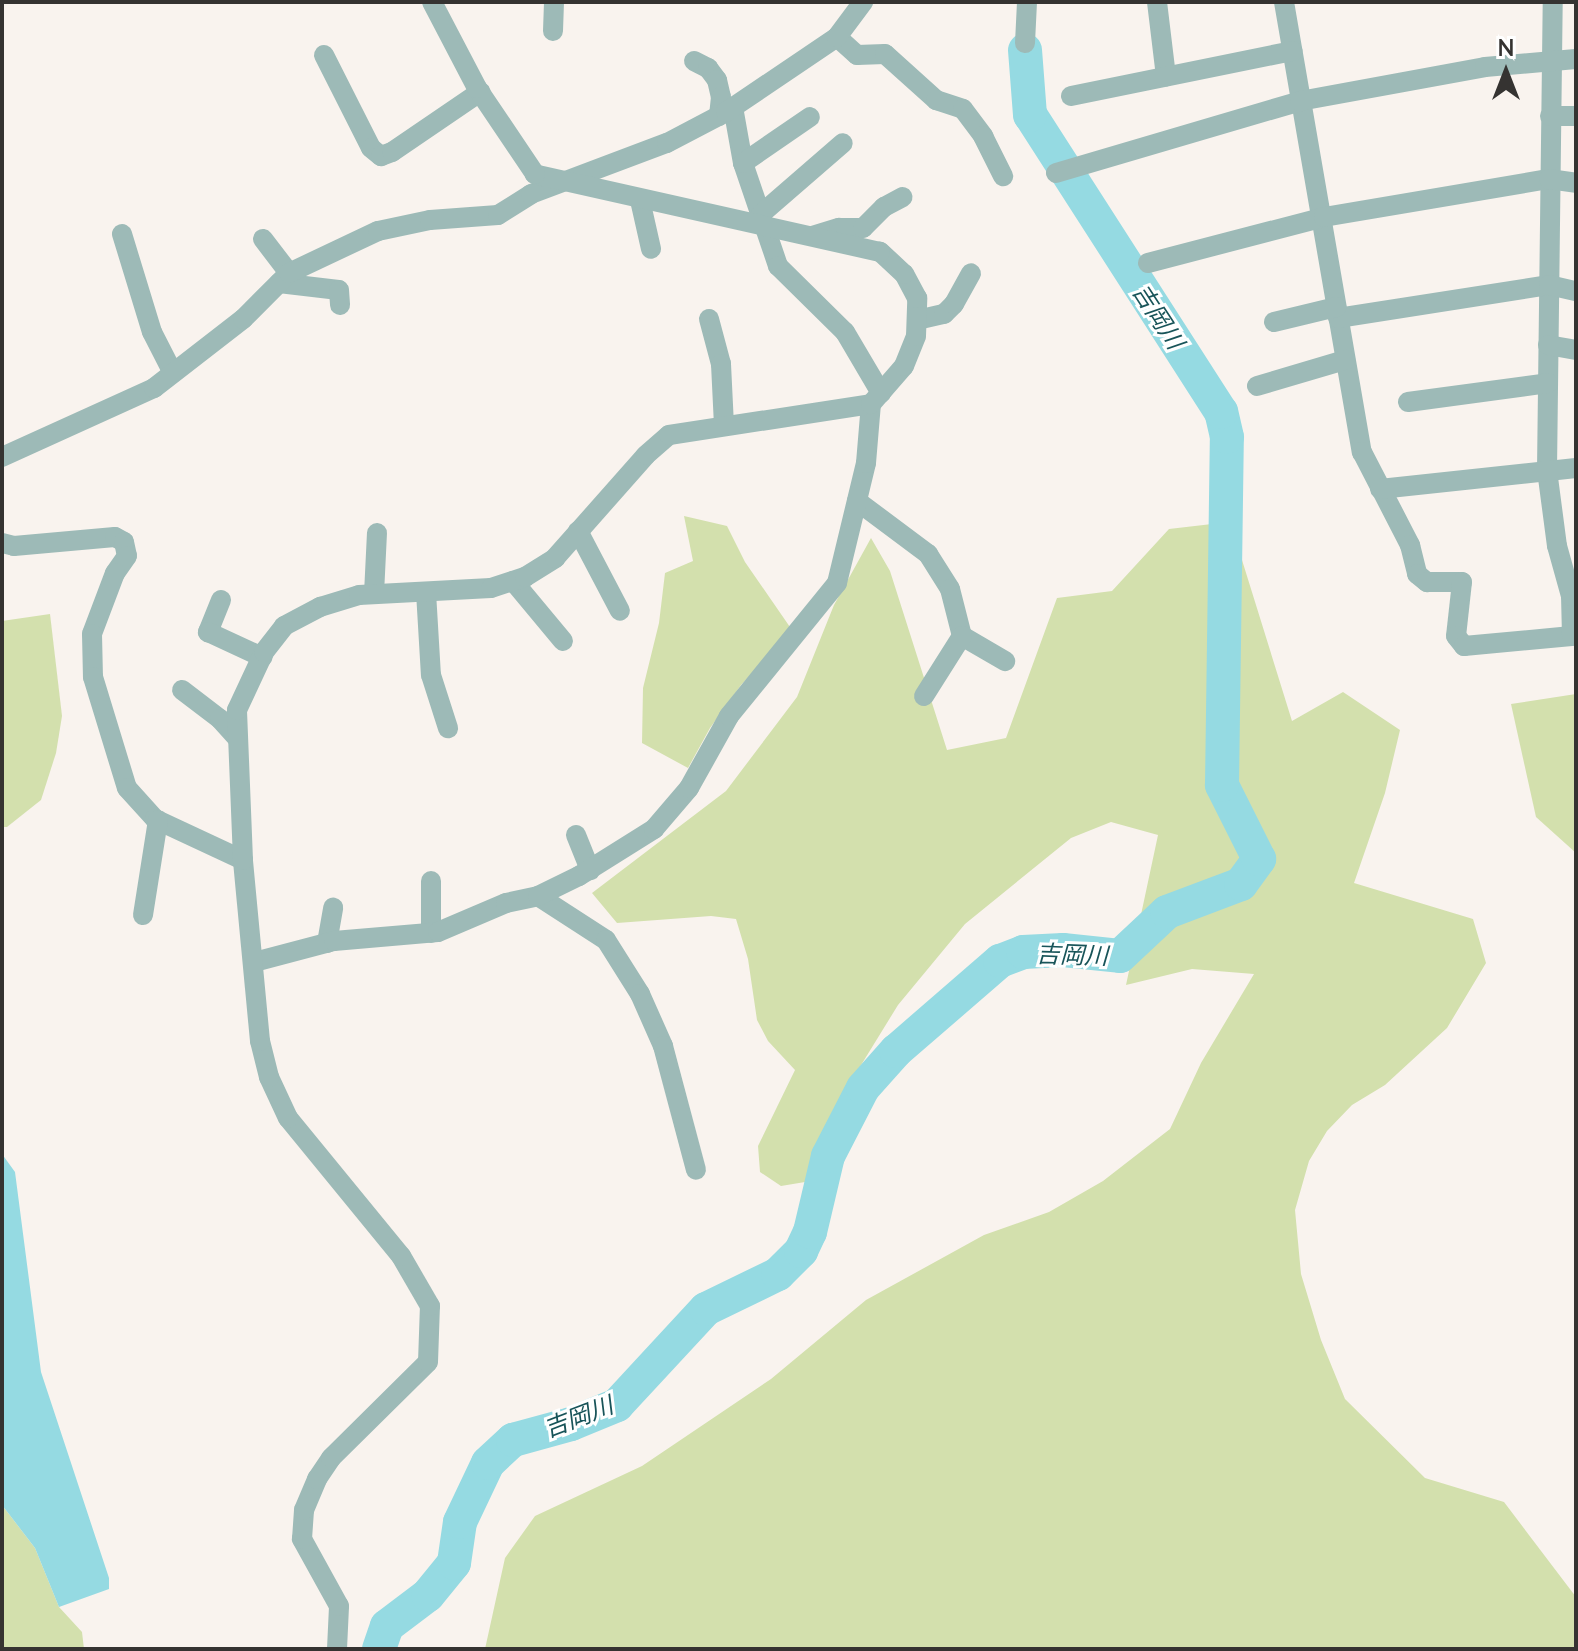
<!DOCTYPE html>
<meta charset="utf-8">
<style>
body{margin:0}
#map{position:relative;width:1578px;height:1651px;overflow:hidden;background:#f9f3ee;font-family:Lato,"Noto Sans JP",sans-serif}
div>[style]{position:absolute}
.green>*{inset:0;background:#d3e0ad}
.water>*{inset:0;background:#95dae2}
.river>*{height:34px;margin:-17px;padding:0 17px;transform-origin:17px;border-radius:17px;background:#95dae2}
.minor>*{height:20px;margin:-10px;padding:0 10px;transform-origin:10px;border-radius:10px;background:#9dbab7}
span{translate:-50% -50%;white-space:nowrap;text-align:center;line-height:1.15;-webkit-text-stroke:6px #fff;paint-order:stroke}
.water-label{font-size:24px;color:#185459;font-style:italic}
.frame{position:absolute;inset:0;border:4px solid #353331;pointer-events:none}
.north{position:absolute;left:1466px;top:32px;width:80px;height:80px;-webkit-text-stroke:6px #fff;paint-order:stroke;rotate:0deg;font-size:22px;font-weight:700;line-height:32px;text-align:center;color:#353331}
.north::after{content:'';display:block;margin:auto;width:28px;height:36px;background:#353331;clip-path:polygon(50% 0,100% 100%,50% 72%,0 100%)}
</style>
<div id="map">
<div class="green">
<div style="clip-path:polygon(684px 516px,727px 526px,745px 562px,792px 630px,741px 685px,710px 728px,688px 768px,642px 743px,643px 688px,659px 623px,665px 573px,693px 561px)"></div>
<div style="clip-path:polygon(1212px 524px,1242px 560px,1292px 721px,1343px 692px,1400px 730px,1385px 793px,1354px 883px,1473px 919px,1486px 963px,1447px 1028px,1385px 1085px,1352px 1105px,1327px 1131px,1309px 1161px,1295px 1210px,1301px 1274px,1321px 1340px,1345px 1399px,1425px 1478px,1504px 1502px,1576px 1597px,1576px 1649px,485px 1649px,505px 1558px,535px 1516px,642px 1466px,771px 1379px,866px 1300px,984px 1235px,1049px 1212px,1103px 1181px,1170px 1129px,1201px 1063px,1254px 974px,1192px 969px,1126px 985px,1158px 835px,1111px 822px,1071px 838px,965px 924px,898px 1005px,850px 1083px,833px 1141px,805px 1182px,781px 1186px,760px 1172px,758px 1146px,795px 1070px,768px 1041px,757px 1020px,748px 959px,736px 919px,711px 916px,617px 923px,592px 893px,726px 791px,797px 697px,834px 605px,871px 538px,890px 571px,947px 750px,1006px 738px,1057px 598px,1112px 591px,1169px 529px)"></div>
<div style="clip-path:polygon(50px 614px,62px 716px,56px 753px,41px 800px,7px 827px,2px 827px,2px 621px)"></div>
<div style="clip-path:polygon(1576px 694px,1576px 853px,1536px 817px,1511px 704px)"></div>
<div style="clip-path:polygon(2px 1505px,35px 1548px,59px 1607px,82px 1632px,84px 1649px,2px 1649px)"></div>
</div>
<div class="water">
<div style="clip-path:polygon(2px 1154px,15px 1172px,41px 1372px,109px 1578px,109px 1589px,59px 1607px,35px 1548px,2px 1505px)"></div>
</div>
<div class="river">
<div style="left:379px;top:1649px;width:24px;rotate:-71deg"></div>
<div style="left:387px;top:1626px;width:51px;rotate:-37.1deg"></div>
<div style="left:428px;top:1595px;width:41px;rotate:-50.9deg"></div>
<div style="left:454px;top:1563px;width:41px;rotate:-81.7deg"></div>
<div style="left:460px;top:1522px;width:65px;rotate:-64.6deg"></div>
<div style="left:488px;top:1463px;width:34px;rotate:-43deg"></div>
<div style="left:513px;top:1440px;width:60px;rotate:-15.4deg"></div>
<div style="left:571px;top:1424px;width:50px;rotate:-22.4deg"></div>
<div style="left:617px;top:1405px;width:131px;rotate:-47.2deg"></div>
<div style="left:706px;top:1309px;width:80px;rotate:-25.9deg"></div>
<div style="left:778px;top:1274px;width:33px;rotate:-45deg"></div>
<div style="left:801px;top:1251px;width:21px;rotate:-65deg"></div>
<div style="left:810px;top:1232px;width:78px;rotate:-76.7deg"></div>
<div style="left:828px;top:1156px;width:76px;rotate:-62.8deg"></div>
<div style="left:863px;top:1088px;width:50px;rotate:-48.3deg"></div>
<div style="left:896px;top:1051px;width:138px;rotate:-40.9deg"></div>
<div style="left:1000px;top:961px;width:25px;rotate:-21deg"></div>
<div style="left:1023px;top:952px;width:40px;rotate:-2.9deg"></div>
<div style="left:1063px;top:950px;width:57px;rotate:6deg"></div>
<div style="left:1120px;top:956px;width:64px;rotate:-43.1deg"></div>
<div style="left:1167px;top:912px;width:79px;rotate:-20.7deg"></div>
<div style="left:1241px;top:884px;width:31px;rotate:-54deg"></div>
<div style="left:1259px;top:859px;width:83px;rotate:-116.6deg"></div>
<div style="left:1222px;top:785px;width:348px;rotate:-89.2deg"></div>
<div style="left:1227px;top:437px;width:26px;rotate:-103deg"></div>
<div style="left:1221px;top:412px;width:353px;rotate:-122.7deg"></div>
<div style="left:1030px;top:115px;width:65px;rotate:-94.4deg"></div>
</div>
<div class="minor">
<div style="left:1157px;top:2px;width:75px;rotate:83.1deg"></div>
<div style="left:1284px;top:2px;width:457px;rotate:80.2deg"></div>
<div style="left:1362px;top:452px;width:105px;rotate:62.7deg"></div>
<div style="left:1410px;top:545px;width:30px;rotate:76deg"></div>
<div style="left:1417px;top:574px;width:13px;rotate:39deg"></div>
<div style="left:1427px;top:582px;width:35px"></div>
<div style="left:1462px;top:582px;width:54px;rotate:96.3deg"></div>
<div style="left:1456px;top:636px;width:13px;rotate:51deg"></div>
<div style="left:1464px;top:646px;width:108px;rotate:-5.3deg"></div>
<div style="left:1572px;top:636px;width:40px;rotate:-91.4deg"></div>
<div style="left:1571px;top:596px;width:52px;rotate:-105.6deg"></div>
<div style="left:1557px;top:546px;width:77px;rotate:-97.5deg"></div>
<div style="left:1547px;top:470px;width:468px;rotate:-89.3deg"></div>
<div style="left:553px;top:31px;width:29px;rotate:-88deg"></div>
<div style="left:837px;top:37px;width:27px;rotate:42deg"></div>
<div style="left:857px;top:55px;width:28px;rotate:-2deg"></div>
<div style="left:885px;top:54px;width:69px;rotate:42deg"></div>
<div style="left:936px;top:100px;width:28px;rotate:18deg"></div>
<div style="left:963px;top:109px;width:34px;rotate:53deg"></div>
<div style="left:983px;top:136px;width:45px;rotate:63.4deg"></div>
<div style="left:1025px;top:43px;width:41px;rotate:-87.2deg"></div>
<div style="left:324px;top:55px;width:104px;rotate:63.2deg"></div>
<div style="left:371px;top:148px;width:13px;rotate:39deg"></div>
<div style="left:381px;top:156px;width:12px;rotate:-20deg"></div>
<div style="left:392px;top:152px;width:107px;rotate:-34.3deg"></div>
<div style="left:694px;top:61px;width:16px;rotate:27deg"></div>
<div style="left:708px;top:68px;width:15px;rotate:53deg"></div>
<div style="left:717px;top:80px;width:17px;rotate:77deg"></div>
<div style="left:721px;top:97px;width:19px;rotate:96deg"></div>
<div style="left:1071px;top:96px;width:226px;rotate:-11.5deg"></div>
<div style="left:733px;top:107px;width:57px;rotate:79.9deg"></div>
<div style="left:743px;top:163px;width:109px;rotate:71.2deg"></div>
<div style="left:778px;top:266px;width:94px;rotate:44.6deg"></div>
<div style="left:845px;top:332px;width:71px;rotate:59.5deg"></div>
<div style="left:1550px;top:116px;width:26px"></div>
<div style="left:743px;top:163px;width:81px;rotate:-34.5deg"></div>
<div style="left:1056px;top:173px;width:254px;rotate:-16.4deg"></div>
<div style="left:1300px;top:101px;width:188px;rotate:-10.4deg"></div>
<div style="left:1485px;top:67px;width:91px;rotate:-5deg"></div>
<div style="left:640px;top:200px;width:50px;rotate:77.3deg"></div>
<div style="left:761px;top:214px;width:108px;rotate:-40.9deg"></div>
<div style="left:122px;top:234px;width:102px;rotate:73deg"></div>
<div style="left:152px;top:332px;width:46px;rotate:62.9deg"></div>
<div style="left:812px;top:236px;width:28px;rotate:-17deg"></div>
<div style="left:839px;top:228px;width:24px"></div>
<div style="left:863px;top:228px;width:30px;rotate:-45deg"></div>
<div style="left:884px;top:207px;width:21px;rotate:-28deg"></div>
<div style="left:263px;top:239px;width:43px;rotate:52.6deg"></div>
<div style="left:1148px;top:263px;width:182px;rotate:-14.6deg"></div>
<div style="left:1324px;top:217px;width:228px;rotate:-9.6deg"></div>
<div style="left:1549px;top:179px;width:27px;rotate:8deg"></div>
<div style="left:279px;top:283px;width:60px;rotate:6.7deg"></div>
<div style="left:339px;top:290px;width:15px;rotate:86deg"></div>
<div style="left:1338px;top:318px;width:214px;rotate:-8.9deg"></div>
<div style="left:1549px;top:285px;width:28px;rotate:13deg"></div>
<div style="left:709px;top:319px;width:47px;rotate:75.1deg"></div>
<div style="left:721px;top:364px;width:61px;rotate:87.2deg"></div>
<div style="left:917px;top:320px;width:28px;rotate:-13deg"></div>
<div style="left:944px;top:314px;width:14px;rotate:-45deg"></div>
<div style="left:954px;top:304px;width:35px;rotate:-61deg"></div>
<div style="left:1274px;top:322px;width:64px;rotate:-13.6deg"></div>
<div style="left:1548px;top:345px;width:28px;rotate:10deg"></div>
<div style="left:1257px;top:386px;width:92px;rotate:-16.5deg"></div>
<div style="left:1408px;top:402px;width:141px;rotate:-7.7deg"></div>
<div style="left:2px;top:457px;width:167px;rotate:-24.4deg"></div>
<div style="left:154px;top:388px;width:113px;rotate:-37.8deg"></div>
<div style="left:243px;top:319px;width:65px;rotate:-45deg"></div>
<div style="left:289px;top:273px;width:98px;rotate:-25.3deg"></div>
<div style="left:378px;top:231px;width:53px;rotate:-11.9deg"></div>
<div style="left:430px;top:220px;width:68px;rotate:-4.2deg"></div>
<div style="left:498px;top:215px;width:39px;rotate:-32deg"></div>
<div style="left:531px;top:194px;width:145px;rotate:-20.6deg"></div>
<div style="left:667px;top:143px;width:67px;rotate:-27.7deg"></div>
<div style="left:726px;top:112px;width:134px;rotate:-34deg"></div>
<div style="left:837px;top:37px;width:44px;rotate:-53.4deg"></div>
<div style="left:1380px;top:489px;width:197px;rotate:-6.1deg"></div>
<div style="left:857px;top:501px;width:89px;rotate:36.7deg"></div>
<div style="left:928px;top:554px;width:41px;rotate:57.8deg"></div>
<div style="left:950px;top:589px;width:49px;rotate:75.7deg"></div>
<div style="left:962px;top:636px;width:50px;rotate:30.2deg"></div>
<div style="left:578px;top:531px;width:90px;rotate:62.3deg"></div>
<div style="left:2px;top:543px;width:12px;rotate:14deg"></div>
<div style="left:14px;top:546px;width:101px;rotate:-5.1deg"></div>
<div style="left:115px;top:537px;width:10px;rotate:29deg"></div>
<div style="left:124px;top:542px;width:14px;rotate:78deg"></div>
<div style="left:127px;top:556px;width:21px;rotate:125deg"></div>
<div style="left:115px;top:573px;width:65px;rotate:110.7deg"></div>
<div style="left:92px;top:634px;width:43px;rotate:88.7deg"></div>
<div style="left:93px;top:677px;width:116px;rotate:73deg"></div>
<div style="left:127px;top:788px;width:42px;rotate:47.9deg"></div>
<div style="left:155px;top:819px;width:97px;rotate:25deg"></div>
<div style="left:513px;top:581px;width:78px;rotate:50.2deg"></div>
<div style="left:426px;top:592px;width:83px;rotate:86.6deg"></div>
<div style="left:431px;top:675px;width:56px;rotate:72.2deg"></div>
<div style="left:374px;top:594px;width:61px;rotate:-87.2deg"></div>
<div style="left:221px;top:600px;width:35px;rotate:112deg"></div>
<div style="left:208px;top:632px;width:60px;rotate:24.8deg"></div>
<div style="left:182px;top:690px;width:48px;rotate:37.3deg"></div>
<div style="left:220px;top:719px;width:27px;rotate:48deg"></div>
<div style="left:924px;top:696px;width:71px;rotate:-57.7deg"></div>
<div style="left:576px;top:835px;width:38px;rotate:68deg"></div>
<div style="left:538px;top:896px;width:81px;rotate:32.9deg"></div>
<div style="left:606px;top:940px;width:64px;rotate:57.8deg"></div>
<div style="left:640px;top:994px;width:57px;rotate:66.1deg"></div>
<div style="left:663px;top:1046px;width:128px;rotate:75.1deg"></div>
<div style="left:143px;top:915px;width:96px;rotate:-81deg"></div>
<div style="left:431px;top:933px;width:52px;rotate:-90deg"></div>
<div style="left:327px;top:943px;width:36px;rotate:-80deg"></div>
<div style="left:254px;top:962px;width:83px;rotate:-14.7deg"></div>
<div style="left:334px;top:941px;width:104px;rotate:-4.9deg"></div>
<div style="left:438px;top:932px;width:74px;rotate:-23.1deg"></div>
<div style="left:506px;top:903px;width:33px;rotate:-12deg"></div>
<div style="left:538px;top:896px;width:46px;rotate:-26deg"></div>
<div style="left:579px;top:876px;width:89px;rotate:-32.1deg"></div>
<div style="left:654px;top:829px;width:54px;rotate:-49.5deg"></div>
<div style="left:689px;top:788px;width:82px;rotate:-60.9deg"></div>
<div style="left:729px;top:716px;width:171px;rotate:-50.9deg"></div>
<div style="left:837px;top:583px;width:123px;rotate:-76.4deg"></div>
<div style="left:866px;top:463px;width:59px;rotate:-85.2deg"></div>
<div style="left:337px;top:1649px;width:43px;rotate:-87.3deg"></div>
<div style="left:339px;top:1606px;width:77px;rotate:-118.9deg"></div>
<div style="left:302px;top:1539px;width:29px;rotate:-86deg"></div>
<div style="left:304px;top:1510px;width:34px;rotate:-67deg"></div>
<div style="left:317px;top:1479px;width:25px;rotate:-56deg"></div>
<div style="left:331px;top:1458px;width:136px;rotate:-44.7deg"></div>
<div style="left:428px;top:1362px;width:56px;rotate:-88deg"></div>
<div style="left:430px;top:1306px;width:58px;rotate:-120.1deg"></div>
<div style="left:401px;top:1256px;width:178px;rotate:-129.3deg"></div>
<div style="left:288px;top:1118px;width:45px;rotate:-114.9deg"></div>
<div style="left:269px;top:1077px;width:37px;rotate:-104deg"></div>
<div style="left:260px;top:1041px;width:182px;rotate:-95.4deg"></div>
<div style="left:243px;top:860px;width:150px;rotate:-92.3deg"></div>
<div style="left:237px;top:710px;width:64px;rotate:-65deg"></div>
<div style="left:264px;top:652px;width:33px;rotate:-52deg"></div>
<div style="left:284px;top:626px;width:41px;rotate:-27.8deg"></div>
<div style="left:320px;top:607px;width:41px;rotate:-17.1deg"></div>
<div style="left:359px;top:595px;width:132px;rotate:-3deg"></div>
<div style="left:491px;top:588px;width:36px;rotate:-18deg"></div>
<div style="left:525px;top:577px;width:36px;rotate:-32deg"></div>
<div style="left:555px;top:558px;width:137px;rotate:-48.5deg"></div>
<div style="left:646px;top:455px;width:30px;rotate:-41deg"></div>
<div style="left:669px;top:435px;width:204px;rotate:-8.7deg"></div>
<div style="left:871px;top:404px;width:50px;rotate:-49deg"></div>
<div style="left:904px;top:366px;width:32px;rotate:-68deg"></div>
<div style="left:916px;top:336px;width:38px;rotate:-88deg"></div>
<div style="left:917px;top:298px;width:27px;rotate:-118deg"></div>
<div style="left:904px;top:274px;width:33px;rotate:-137deg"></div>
<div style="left:880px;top:252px;width:354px;rotate:-167.3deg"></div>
<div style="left:535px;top:174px;width:104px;rotate:-124deg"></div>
<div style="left:477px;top:88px;width:97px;rotate:-117.6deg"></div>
</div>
<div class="water-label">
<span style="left:1159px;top:316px;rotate:57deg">吉岡川</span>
<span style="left:1072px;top:954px;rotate:2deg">吉岡川</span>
<span style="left:578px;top:1416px;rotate:-21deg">吉岡川</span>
</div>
<div class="frame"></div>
<div class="north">N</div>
</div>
